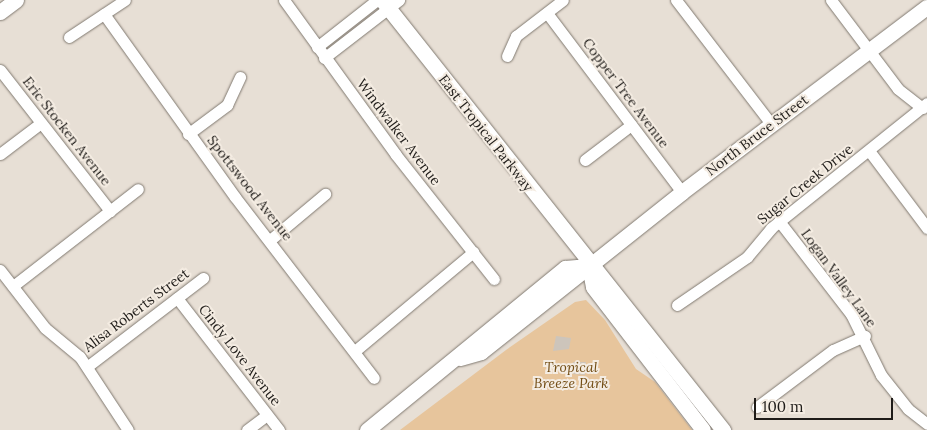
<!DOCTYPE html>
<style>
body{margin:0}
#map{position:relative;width:927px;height:430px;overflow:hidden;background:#e7dfd5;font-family:Lora,serif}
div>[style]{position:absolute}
.green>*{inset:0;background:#e7c59c}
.building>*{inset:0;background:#cdc5bb}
.roads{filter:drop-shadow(0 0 1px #807970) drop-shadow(0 0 1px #807970)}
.street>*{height:11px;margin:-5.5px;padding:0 5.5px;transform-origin:5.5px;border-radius:5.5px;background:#fff}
.secondary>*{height:15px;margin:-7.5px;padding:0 7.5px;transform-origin:7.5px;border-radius:7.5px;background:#fff}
span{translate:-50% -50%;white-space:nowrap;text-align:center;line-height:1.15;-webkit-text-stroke:4px #f4ece2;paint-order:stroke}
.street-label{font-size:14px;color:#1f1c19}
.park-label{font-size:14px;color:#734d14;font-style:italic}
.scale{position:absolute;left:754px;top:398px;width:139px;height:22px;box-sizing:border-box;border:2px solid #1f1c19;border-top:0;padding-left:6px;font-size:15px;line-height:18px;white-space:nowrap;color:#1f1c19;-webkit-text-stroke:4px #f4ece2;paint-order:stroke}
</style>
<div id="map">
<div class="green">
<div style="clip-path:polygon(586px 300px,605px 320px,636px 369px,655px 382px,692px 430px,400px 430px,506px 350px,575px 302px)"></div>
</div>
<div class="building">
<div style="clip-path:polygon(556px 336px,571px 338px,569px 349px,553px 351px)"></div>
<div style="clip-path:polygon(573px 362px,586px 362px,585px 375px,573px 374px)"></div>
</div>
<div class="roads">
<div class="street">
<div style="left:284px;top:0;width:191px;rotate:54.1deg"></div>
<div style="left:396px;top:155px;width:158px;rotate:51.7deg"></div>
<div style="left:676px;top:0;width:156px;rotate:52.5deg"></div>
<div style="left:831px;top:0;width:111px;rotate:53deg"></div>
<div style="left:898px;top:89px;width:31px;rotate:38deg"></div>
<div style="left:547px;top:13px;width:224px;rotate:53deg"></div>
<div style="left:104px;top:14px;width:225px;rotate:54.4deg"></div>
<div style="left:235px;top:197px;width:228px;rotate:52.5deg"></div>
<div style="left:69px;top:37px;width:67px;rotate:-33.5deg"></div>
<div style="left:317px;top:47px;width:76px;rotate:-38.1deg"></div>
<div style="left:507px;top:56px;width:22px;rotate:-66deg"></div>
<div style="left:516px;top:36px;width:59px;rotate:-37.5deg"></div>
<div style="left:324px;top:58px;width:95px;rotate:-37.7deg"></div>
<div style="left:0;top:70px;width:179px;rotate:52deg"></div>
<div style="left:188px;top:134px;width:49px;rotate:-36.6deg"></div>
<div style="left:227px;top:105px;width:31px;rotate:-65deg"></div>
<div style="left:870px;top:152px;width:95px;rotate:53.1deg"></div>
<div style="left:0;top:154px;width:51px;rotate:-37.1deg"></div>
<div style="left:585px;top:160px;width:58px;rotate:-37.3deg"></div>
<div style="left:779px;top:221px;width:118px;rotate:52.3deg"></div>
<div style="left:851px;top:314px;width:68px;rotate:63.8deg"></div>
<div style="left:881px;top:375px;width:43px;rotate:51.5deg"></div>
<div style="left:908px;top:409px;width:24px;rotate:38deg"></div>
<div style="left:270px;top:240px;width:72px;rotate:-39.9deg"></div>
<div style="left:0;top:270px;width:73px;rotate:52.2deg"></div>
<div style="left:45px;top:328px;width:45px;rotate:39.6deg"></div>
<div style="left:80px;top:357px;width:87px;rotate:56.7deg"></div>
<div style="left:13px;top:286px;width:158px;rotate:-37.8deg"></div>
<div style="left:177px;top:298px;width:167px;rotate:52.3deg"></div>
<div style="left:677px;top:305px;width:85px;rotate:-34.4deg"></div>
<div style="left:747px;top:257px;width:38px;rotate:-50deg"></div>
<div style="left:771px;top:228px;width:200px;rotate:-38.7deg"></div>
<div style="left:356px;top:350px;width:153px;rotate:-39.9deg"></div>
<div style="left:88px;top:366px;width:145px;rotate:-37.4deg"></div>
<div style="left:757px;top:407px;width:95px;rotate:-36.9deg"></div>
<div style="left:833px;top:350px;width:35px;rotate:-24deg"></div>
<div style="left:247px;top:430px;width:25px;rotate:-37deg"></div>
</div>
<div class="secondary">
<div style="left:382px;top:0;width:549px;rotate:51.58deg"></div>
<div style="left:0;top:12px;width:20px;rotate:-37deg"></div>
<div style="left:589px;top:266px;width:21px;rotate:79deg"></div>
<div style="left:593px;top:287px;width:180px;rotate:52.4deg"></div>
<div style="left:460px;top:358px;width:22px;rotate:-16deg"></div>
<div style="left:481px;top:352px;width:257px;rotate:-38.5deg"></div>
<div style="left:682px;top:192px;width:307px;rotate:-37.1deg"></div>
<div style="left:367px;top:430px;width:256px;rotate:-39.3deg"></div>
<div style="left:565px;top:268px;width:24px;rotate:-5deg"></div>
</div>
</div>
<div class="street-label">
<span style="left:626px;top:93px;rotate:53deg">Copper Tree Avenue</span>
<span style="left:67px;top:131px;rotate:52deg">Eric Stocken Avenue</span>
<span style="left:399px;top:132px;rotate:53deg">Windwalker Avenue</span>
<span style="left:486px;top:133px;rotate:52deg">East Tropical Parkway</span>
<span style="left:757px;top:135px;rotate:-37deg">North Bruce Street</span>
<span style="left:805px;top:184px;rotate:-39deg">Sugar Creek Drive</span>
<span style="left:250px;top:188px;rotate:52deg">Spottswood Avenue</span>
<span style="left:839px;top:278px;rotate:54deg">Logan Valley Lane</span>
<span style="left:136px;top:310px;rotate:-37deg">Alisa Roberts Street</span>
<span style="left:240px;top:355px;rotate:52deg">Cindy Love Avenue</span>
</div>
<div class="park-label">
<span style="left:571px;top:375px">Tropical<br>Breeze Park</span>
</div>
<div class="scale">100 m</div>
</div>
